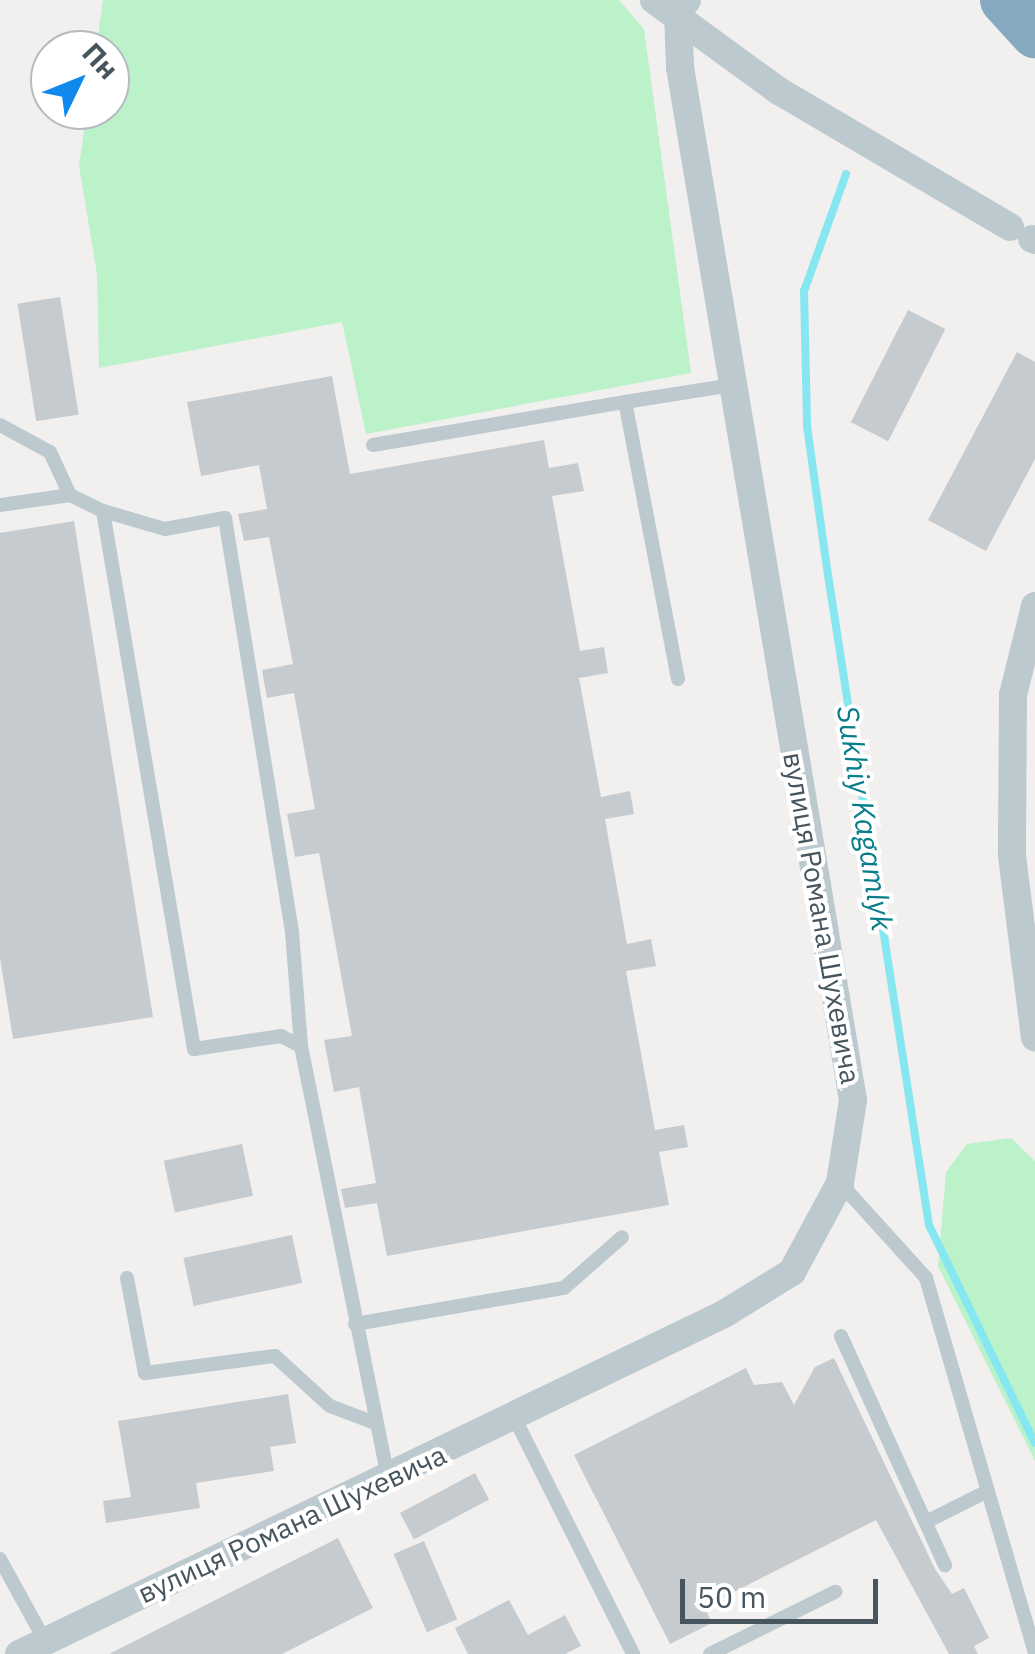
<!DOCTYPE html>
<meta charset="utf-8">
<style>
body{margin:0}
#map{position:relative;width:1035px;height:1654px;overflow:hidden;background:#f2efef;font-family:"IBM Plex Sans",sans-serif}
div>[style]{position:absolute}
.green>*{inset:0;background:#bbf2ca}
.stream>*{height:8px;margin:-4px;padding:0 4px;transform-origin:4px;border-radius:4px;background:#86e7f1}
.building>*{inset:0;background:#c6cbcf;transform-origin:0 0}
.lane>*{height:14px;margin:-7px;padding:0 7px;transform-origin:7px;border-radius:7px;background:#bcc9cf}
.street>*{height:28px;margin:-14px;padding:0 14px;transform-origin:14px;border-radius:14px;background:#bcc9cf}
.highway>*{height:50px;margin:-25px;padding:0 25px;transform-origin:25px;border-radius:25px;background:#84a9c1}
span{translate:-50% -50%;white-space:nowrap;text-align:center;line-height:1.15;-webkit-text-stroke:8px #fff;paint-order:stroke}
.street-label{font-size:28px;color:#46555e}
.water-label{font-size:30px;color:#077e8a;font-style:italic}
.north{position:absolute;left:30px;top:30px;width:100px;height:100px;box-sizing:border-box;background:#fff;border:2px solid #b5bbbf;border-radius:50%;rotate:47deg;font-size:28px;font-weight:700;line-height:40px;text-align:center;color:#46555e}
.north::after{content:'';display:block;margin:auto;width:35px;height:45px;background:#0f89ec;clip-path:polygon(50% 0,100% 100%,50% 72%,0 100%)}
.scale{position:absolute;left:680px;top:1579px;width:198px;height:45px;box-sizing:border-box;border:5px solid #46555e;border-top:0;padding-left:12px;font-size:30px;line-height:35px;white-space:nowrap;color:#46555e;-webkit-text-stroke:8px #fff;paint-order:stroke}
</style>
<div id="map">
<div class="green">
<div style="clip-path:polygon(103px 0,619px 0,644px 29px,691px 373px,366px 434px,342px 322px,99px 368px,97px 274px,79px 166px,87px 110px,110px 110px,110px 50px,96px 50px)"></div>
<div style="clip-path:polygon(1011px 1138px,1035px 1161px,1035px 1461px,938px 1266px,946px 1172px,967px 1144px)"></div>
</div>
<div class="stream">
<div style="left:846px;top:174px;width:124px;rotate:109.7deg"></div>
<div style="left:804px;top:291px;width:135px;rotate:88.7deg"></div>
<div style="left:807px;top:426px;width:150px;rotate:82deg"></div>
<div style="left:828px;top:575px;width:658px;rotate:81.17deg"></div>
<div style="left:929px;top:1225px;width:242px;rotate:64.1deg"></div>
</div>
<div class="building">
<div style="left:60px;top:297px;width:119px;height:43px;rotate:81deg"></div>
<div style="left:908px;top:310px;width:42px;height:126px;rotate:27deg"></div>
<div style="clip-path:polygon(1017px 352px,1035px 362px,1035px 459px,986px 551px,928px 520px)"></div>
<div style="clip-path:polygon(332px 376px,350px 474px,544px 440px,549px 468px,578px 463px,584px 491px,552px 496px,580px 651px,604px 647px,608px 673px,579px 678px,601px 797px,630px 791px,634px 814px,605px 819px,627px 944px,651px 939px,656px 966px,626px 971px,655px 1130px,684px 1125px,688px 1147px,659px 1152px,669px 1205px,387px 1256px,377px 1203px,345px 1208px,341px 1189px,376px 1183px,359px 1087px,334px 1092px,324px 1040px,352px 1036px,319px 853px,295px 857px,287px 814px,315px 809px,294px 693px,267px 698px,262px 670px,293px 664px,269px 537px,244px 541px,238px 514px,267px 509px,259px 465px,201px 476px,187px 402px)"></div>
<div style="clip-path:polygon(74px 521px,153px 1017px,13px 1039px,0 958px,0 533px)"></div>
<div style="left:242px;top:1144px;width:53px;height:80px;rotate:78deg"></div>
<div style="left:292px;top:1235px;width:49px;height:111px;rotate:78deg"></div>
<div style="clip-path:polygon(834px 1358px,935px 1569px,952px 1594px,964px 1588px,989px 1638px,974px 1646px,978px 1654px,949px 1654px,876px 1520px,704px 1607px,712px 1623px,670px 1644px,574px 1455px,746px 1368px,754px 1385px,782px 1382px,794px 1405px,815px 1367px)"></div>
<div style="clip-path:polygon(288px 1394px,296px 1443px,270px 1447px,274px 1471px,196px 1483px,200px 1508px,106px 1523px,103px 1501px,131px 1497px,118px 1421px)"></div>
<div style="left:475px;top:1473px;width:30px;height:85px;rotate:62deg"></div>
<div style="clip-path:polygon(338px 1538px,373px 1608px,282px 1654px,109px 1654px)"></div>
<div style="left:424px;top:1541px;width:85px;height:33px;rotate:67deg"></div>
<div style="clip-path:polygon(509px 1600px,528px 1635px,565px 1615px,581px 1646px,565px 1654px,468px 1654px,455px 1628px)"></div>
</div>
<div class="lane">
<div style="left:0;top:425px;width:57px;rotate:28.4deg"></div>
<div style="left:50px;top:452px;width:47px;rotate:65.1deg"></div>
<div style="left:373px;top:445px;width:256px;rotate:-9.7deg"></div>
<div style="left:0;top:505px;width:71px;rotate:-8.1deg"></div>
<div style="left:70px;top:495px;width:37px;rotate:26deg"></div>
<div style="left:103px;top:511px;width:546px;rotate:80.4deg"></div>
<div style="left:194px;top:1049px;width:88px;rotate:-8.5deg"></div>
<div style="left:281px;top:1036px;width:22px;rotate:27deg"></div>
<div style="left:301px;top:1046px;width:441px;rotate:78.6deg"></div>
<div style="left:103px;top:511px;width:65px;rotate:16.2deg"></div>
<div style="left:165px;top:529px;width:61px;rotate:-10.4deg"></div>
<div style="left:225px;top:518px;width:419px;rotate:80.8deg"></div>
<div style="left:292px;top:932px;width:114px;rotate:85.5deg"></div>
<div style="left:678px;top:679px;width:282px;rotate:-100.8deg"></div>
<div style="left:625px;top:402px;width:108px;rotate:-9deg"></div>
<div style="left:840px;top:1183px;width:128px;rotate:47.8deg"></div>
<div style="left:926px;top:1278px;width:391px;rotate:73.8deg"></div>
<div style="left:127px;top:1278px;width:97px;rotate:79.3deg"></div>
<div style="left:145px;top:1373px;width:131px;rotate:-7.5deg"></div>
<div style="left:275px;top:1356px;width:74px;rotate:42.3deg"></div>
<div style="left:330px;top:1406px;width:48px;rotate:20.7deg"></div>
<div style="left:355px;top:1324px;width:212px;rotate:-9.8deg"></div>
<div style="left:564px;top:1288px;width:77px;rotate:-41.3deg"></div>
<div style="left:841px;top:1336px;width:252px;rotate:65.6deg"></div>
<div style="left:515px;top:1419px;width:263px;rotate:63.3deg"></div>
<div style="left:926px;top:1522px;width:69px;rotate:-26.6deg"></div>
<div style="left:0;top:1559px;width:94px;rotate:61.2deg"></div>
<div style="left:710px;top:1654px;width:140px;rotate:-26.4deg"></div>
</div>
<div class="street">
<div style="left:654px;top:0;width:155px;rotate:36.1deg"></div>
<div style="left:779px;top:91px;width:268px;rotate:30.5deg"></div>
<div style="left:1032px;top:239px;width:3px;rotate:18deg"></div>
<div style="left:1035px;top:606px;width:92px;rotate:103.9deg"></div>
<div style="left:1013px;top:695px;width:161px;rotate:90.4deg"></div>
<div style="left:1012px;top:856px;width:183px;rotate:82.8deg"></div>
<div style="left:19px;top:1654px;width:783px;rotate:-25.75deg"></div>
<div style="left:724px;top:1314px;width:80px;rotate:-31.7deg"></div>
<div style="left:792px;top:1272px;width:101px;rotate:-61.7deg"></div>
<div style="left:840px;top:1183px;width:84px;rotate:-81.1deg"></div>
<div style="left:853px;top:1100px;width:1047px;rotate:-99.51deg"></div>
<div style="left:680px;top:67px;width:55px;rotate:-92.1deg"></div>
<div style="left:678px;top:12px;width:15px;rotate:-53deg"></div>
</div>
<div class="highway">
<div style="left:1005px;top:0;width:45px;rotate:47.7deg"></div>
</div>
<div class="street-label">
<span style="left:822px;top:918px;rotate:80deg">вулиця Романа Шухевича</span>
<span style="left:292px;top:1524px;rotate:-25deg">вулиця Романа Шухевича</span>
</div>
<div class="water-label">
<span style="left:865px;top:818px;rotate:81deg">Sukhiy Kagamlyk</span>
</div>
<div class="north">Пн</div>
<div class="scale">50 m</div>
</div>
